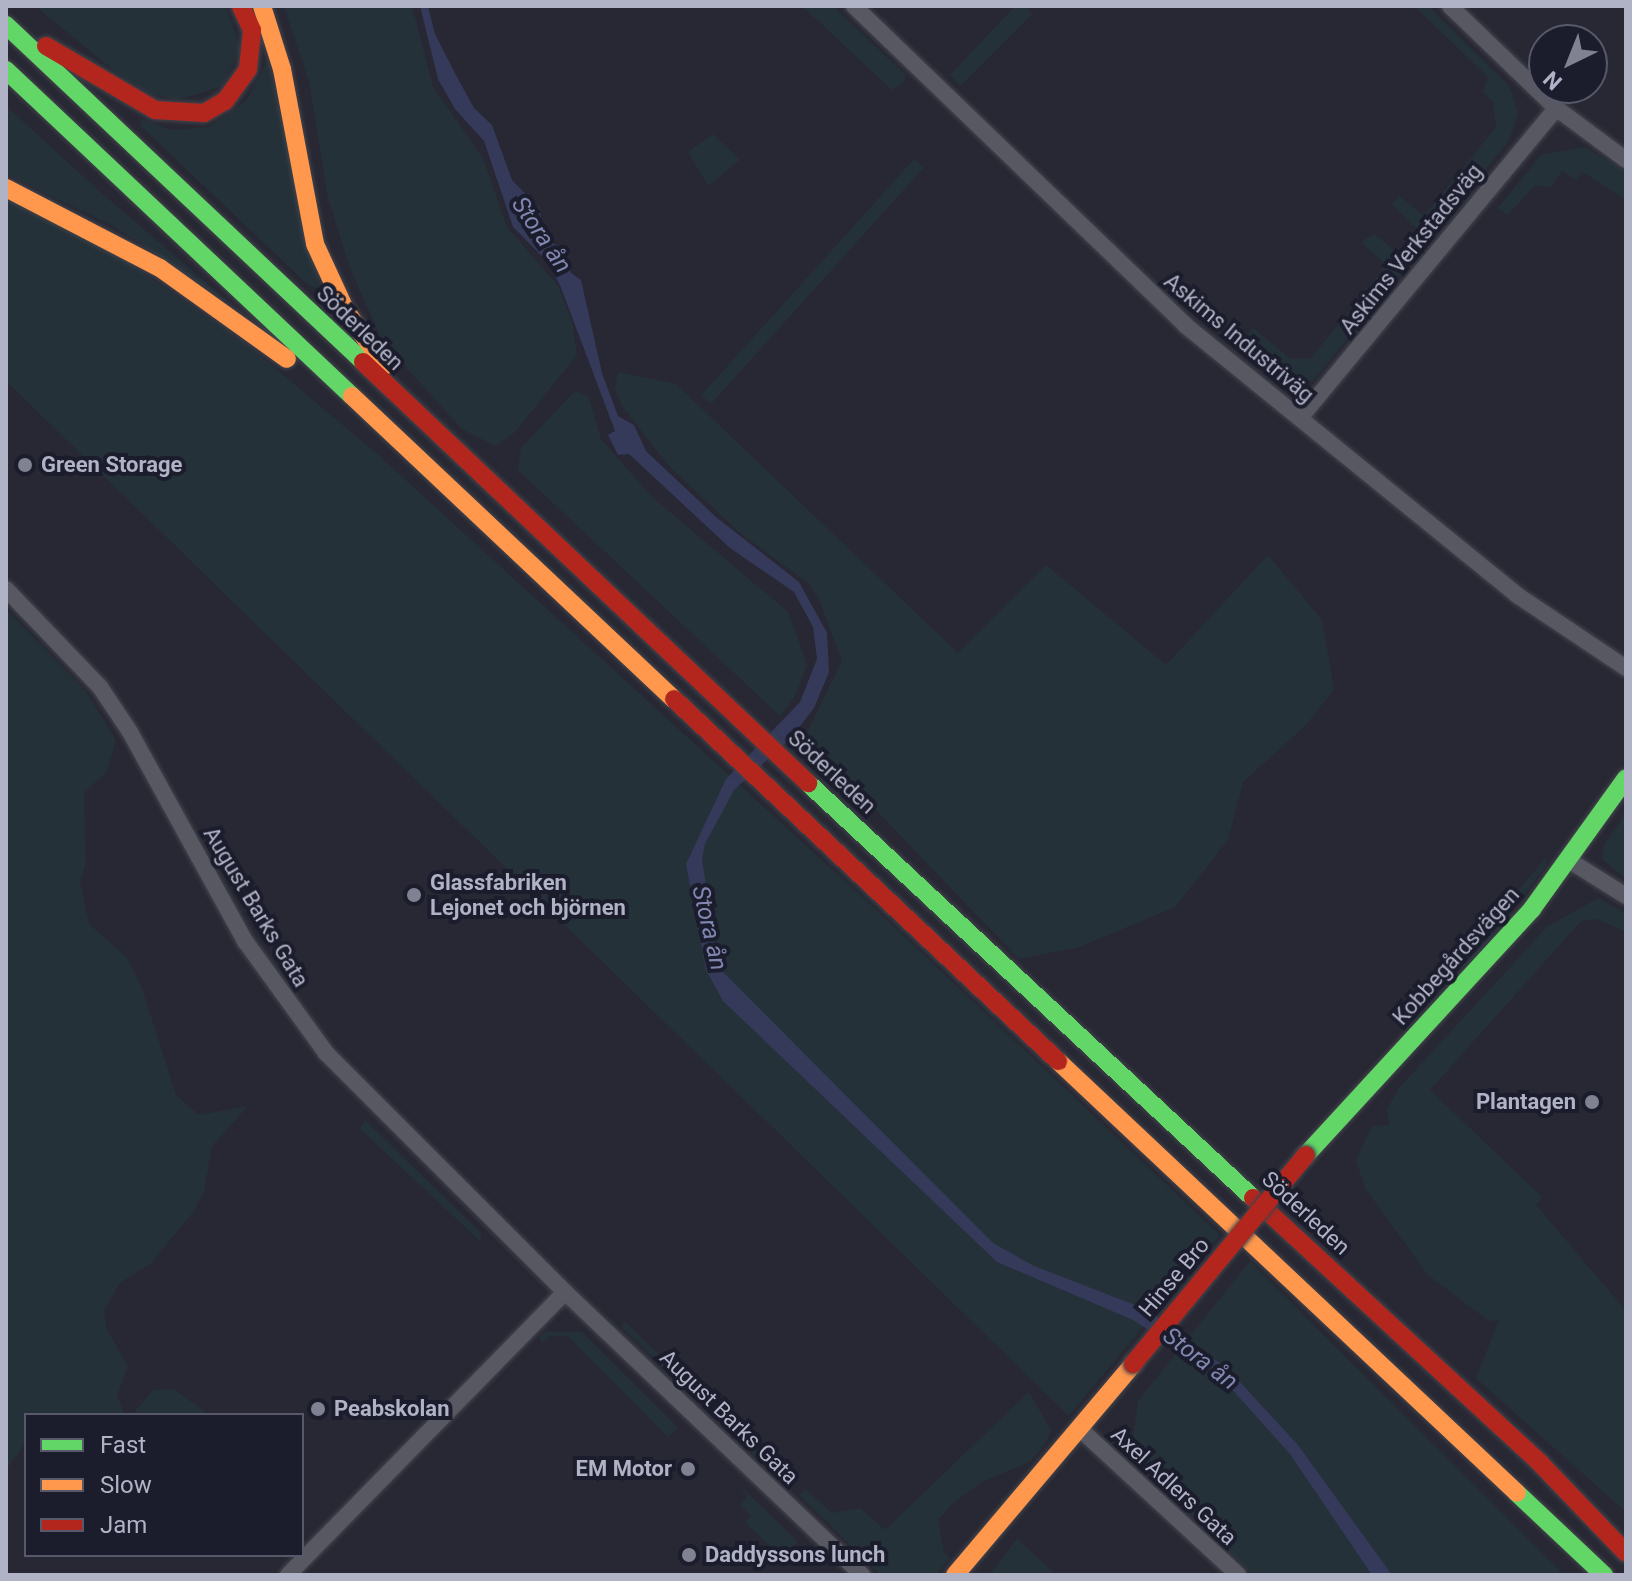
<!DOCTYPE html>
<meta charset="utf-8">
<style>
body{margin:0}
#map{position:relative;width:1632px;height:1581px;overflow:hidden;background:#272833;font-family:Roboto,sans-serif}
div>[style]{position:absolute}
.green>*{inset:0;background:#253139;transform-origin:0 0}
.water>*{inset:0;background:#35395a}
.roads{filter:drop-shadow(0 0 2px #43444c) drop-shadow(0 0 2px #43444c)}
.street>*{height:16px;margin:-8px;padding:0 8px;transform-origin:8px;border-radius:8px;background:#575862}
.fast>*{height:18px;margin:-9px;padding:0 9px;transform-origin:9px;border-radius:9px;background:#63d668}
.slow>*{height:18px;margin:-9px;padding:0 9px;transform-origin:9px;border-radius:9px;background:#ff974d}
.jam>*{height:18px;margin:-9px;padding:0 9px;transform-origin:9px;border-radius:9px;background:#b3261e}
.bridges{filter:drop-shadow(0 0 2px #43444c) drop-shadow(0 0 2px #43444c)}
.jam-bridge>*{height:18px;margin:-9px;padding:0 9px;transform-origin:9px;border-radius:9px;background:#b3261e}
.dots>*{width:22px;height:22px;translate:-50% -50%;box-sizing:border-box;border:4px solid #1b1d2d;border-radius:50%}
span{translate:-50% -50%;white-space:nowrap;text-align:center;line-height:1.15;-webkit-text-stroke:8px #1b1d2d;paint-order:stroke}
.street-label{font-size:22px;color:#b0b2c5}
.poi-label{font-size:22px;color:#b0b2c5;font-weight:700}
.left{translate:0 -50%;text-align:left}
.right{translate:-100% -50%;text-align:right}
.water-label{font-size:24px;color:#8187b0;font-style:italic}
.frame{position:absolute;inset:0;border:8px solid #b0b2c5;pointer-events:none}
.legend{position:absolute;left:24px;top:1413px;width:280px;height:144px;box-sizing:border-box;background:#1b1d2d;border:2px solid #57596a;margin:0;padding:10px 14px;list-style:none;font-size:24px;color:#b0b2c5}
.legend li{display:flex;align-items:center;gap:16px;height:40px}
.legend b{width:40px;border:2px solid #57596a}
.north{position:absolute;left:1528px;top:24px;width:80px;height:80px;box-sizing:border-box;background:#1b1d2d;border:2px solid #57596a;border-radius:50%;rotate:223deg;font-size:22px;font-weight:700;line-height:32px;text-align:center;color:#b0b2c5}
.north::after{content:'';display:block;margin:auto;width:28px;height:36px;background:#808292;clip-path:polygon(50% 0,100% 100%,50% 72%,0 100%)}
</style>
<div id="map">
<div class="green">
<div style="clip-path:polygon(35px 6px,226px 6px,241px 49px,222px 86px,177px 100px,150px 94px,117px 73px)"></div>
<div style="clip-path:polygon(284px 6px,412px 6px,433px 87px,483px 158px,507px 227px,558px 286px,572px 321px,577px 355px,513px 434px,495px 446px,462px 429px,383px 342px,350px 268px,328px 198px,309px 81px)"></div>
<div style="clip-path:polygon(802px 6px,833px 6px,906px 75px,905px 81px,892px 90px)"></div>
<div style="clip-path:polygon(1015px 6px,1026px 6px,1032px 14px,960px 86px,950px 75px)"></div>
<div style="clip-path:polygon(1414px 6px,1428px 6px,1509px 85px,1518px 113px,1509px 141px,1434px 233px,1421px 233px,1392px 205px,1399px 196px,1424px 216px,1496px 127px,1493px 102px,1483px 92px,1488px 77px)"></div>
<div style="clip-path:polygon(268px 60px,321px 290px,307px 284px,140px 125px,142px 119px,170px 130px,209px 127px,246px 101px)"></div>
<div style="clip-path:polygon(6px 106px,98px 190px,232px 305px,113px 226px,6px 174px)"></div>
<div style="clip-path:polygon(713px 134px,740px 160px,708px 186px,688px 152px)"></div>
<div style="clip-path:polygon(1585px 147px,1626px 172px,1626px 200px,1583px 172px,1576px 180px,1562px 171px,1550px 188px,1535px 185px,1508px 215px,1498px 208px,1541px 155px)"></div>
<div style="left:914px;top:159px;width:13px;height:318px;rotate:42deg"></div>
<div style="clip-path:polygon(6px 196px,107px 248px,244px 342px,376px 453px,869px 903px,1220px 1235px,1069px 1416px,6px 381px)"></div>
<div style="clip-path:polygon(1374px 234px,1403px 257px,1405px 269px,1313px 381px,1281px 383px,1213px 328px,1222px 316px,1246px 336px,1253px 328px,1291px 359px,1311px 358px,1386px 265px,1361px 242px)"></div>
<div style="clip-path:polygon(618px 372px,676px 384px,958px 653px,1046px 565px,1166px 665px,1268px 555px,1322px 620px,1334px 689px,1306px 725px,1243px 782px,1228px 840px,1175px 907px,1079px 947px,1019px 959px,805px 736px,842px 661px,819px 599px,807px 582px,740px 533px,669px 466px,622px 406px,615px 389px)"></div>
<div style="clip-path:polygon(575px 391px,589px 397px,601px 439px,651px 496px,788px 612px,807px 665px,795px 696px,780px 716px,518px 470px,521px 448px)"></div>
<div style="clip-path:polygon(6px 609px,86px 691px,116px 740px,107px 771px,84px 793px,86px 862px,80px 882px,89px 924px,126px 957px,141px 985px,176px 1095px,199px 1115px,248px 1106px,212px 1146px,204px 1191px,194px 1211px,151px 1263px,120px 1283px,104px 1310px,106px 1328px,128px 1366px,117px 1396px,125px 1415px,26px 1415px,26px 1442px,6px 1470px)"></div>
<div style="clip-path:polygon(1626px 813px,1626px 879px,1602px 859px,1603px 847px)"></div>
<div style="clip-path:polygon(1546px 858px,1546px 866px,1481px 951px,1464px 967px,1452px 967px)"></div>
<div style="clip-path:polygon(1599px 898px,1626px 913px,1626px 932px,1597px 919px,1581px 921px,1430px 1090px,1542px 1197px,1536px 1205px,1626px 1311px,1626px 1512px,1476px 1378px,1499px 1320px,1489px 1321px,1428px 1275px,1365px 1188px,1356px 1160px,1372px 1126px,1389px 1125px,1387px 1109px,1399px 1088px,1548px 926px)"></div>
<div style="clip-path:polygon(365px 1120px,481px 1233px,481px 1242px,360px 1129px)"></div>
<div style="clip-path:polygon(1250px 1261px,1564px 1575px,1254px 1575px,1195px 1519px,1151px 1469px,1133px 1438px,1138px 1401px)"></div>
<div style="left:625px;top:1322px;width:186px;height:6px;rotate:44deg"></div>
<div style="clip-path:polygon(545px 1332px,582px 1332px,678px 1428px,668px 1437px,568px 1336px,549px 1336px,542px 1343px,539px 1336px)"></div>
<div style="clip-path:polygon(173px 1389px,210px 1415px,132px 1415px,153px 1390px)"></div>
<div style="clip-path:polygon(1029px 1392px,1051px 1430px,1046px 1443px,1031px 1461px,982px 1482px,953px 1503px,938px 1520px,944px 1552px,950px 1558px,936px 1575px,881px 1575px,799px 1495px,805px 1489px,832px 1513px,860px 1508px,885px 1530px)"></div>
<div style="clip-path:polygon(733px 1479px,798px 1542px,783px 1559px,745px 1522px,751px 1516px,740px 1505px,748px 1496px)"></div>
<div style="clip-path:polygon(1017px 1539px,1018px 1539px,1056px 1575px,990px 1575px)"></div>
</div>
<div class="water">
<div style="clip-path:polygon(420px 6px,428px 6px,435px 34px,457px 77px,474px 108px,492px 125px,512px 180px,540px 209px,543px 237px,566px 251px,571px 273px,581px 280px,602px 373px,618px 416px,634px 425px,646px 451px,716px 517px,799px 582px,827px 633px,829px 672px,814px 708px,791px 738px,734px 790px,705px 844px,702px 859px,718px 967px,993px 1243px,1034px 1266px,1148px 1310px,1228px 1369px,1298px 1445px,1392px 1575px,1372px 1575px,1290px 1454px,1222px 1378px,1133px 1320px,997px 1262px,723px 1001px,706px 970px,686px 864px,726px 779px,800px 702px,817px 659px,813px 627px,794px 592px,730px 548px,629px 454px,618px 455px,608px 435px,615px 431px,560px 285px,545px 259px,513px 227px,484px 141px,455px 109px,438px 79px)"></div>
</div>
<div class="roads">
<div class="street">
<div style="left:854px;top:6px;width:460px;rotate:43.9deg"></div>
<div style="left:1185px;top:325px;width:428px;rotate:39.1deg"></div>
<div style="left:1517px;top:595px;width:131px;rotate:33.8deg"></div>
<div style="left:1450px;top:6px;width:147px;rotate:43.9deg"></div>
<div style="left:1556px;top:108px;width:87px;rotate:36.6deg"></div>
<div style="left:1300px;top:418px;width:402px;rotate:-50.4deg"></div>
<div style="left:6px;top:589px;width:136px;rotate:46.2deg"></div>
<div style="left:100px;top:687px;width:54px;rotate:56.3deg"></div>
<div style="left:130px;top:732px;width:239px;rotate:61.2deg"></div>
<div style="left:245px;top:941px;width:138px;rotate:54.1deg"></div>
<div style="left:326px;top:1053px;width:338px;rotate:45deg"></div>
<div style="left:565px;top:1292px;width:410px;rotate:43.6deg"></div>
<div style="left:1570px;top:861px;width:66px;rotate:32deg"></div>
<div style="left:1080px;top:1429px;width:215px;rotate:42.7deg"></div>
<div style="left:288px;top:1575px;width:396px;rotate:-45.6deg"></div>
</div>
<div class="fast">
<div style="left:6px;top:25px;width:491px;rotate:43.3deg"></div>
<div style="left:6px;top:70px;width:475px;rotate:43.3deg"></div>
<div style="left:808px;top:783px;width:608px;rotate:43deg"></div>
<div style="left:1306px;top:1155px;width:334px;rotate:-47.4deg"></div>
<div style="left:1532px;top:909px;width:161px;rotate:-54.3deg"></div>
<div style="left:1517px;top:1493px;width:120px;rotate:43.3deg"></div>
</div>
<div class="slow">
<div style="left:262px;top:6px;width:66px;rotate:72.4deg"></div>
<div style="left:282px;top:69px;width:178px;rotate:79.3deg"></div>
<div style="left:315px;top:244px;width:74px;rotate:65.2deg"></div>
<div style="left:346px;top:311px;width:67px;rotate:54.7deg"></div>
<div style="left:6px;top:188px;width:174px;rotate:27.5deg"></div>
<div style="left:160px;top:268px;width:156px;rotate:35.6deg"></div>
<div style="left:352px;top:396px;width:442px;rotate:43.3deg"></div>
<div style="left:1058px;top:1061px;width:630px;rotate:43.26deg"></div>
<div style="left:955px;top:1575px;width:276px;rotate:-49.8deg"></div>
</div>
<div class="jam">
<div style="left:46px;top:46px;width:126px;rotate:30.4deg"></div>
<div style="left:155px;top:110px;width:49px;rotate:3.5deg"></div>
<div style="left:204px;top:113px;width:24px;rotate:-30deg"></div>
<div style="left:225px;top:101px;width:39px;rotate:-54deg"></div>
<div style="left:248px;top:69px;width:39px;rotate:-84deg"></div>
<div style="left:252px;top:30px;width:26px;rotate:-115deg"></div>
<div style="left:363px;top:362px;width:613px;rotate:43.41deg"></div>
<div style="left:674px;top:699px;width:528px;rotate:43.31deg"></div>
<div style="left:1253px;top:1198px;width:391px;rotate:42.7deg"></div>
<div style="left:1540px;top:1463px;width:124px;rotate:46.3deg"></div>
</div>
</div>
<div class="bridges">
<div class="jam-bridge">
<div style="left:1133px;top:1364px;width:271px;rotate:-50.4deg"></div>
</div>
</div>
<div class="dots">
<div style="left:25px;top:465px;background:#808292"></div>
<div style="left:414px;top:895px;background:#808292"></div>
<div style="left:1592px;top:1102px;background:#808292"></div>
<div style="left:318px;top:1409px;background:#808292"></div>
<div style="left:688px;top:1469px;background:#808292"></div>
<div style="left:689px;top:1555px;background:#808292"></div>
</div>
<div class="street-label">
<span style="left:1411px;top:249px;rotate:-51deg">Askims Verkstadsväg</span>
<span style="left:360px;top:328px;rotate:44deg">Söderleden</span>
<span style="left:1239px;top:338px;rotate:40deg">Askims Industriväg</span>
<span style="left:832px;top:772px;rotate:43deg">Söderleden</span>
<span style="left:256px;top:907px;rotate:59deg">August Barks Gata</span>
<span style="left:1456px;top:956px;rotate:-48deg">Kobbegårdsvägen</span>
<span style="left:1306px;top:1213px;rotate:43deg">Söderleden</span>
<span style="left:1174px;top:1277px;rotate:-50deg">Hinse Bro</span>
<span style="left:729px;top:1417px;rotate:44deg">August Barks Gata</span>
<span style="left:1174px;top:1486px;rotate:43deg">Axel Adlers Gata</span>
</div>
<div class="poi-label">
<span class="left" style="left:41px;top:465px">Green Storage</span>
<span class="left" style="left:430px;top:895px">Glassfabriken<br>Lejonet och björnen</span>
<span class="right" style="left:1576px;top:1102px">Plantagen</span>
<span class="left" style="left:334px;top:1409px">Peabskolan</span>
<span class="right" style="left:672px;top:1469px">EM Motor</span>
<span class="left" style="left:705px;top:1555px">Daddyssons lunch</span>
</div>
<div class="water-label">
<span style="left:541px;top:235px;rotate:56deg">Stora ån</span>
<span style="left:709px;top:928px;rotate:77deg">Stora ån</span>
<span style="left:1200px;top:1359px;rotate:37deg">Stora ån</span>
</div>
<div class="frame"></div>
<ul class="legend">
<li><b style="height:10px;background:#63d668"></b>Fast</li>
<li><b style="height:10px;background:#ff974d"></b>Slow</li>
<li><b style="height:10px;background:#b3261e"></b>Jam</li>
</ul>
<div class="north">N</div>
</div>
